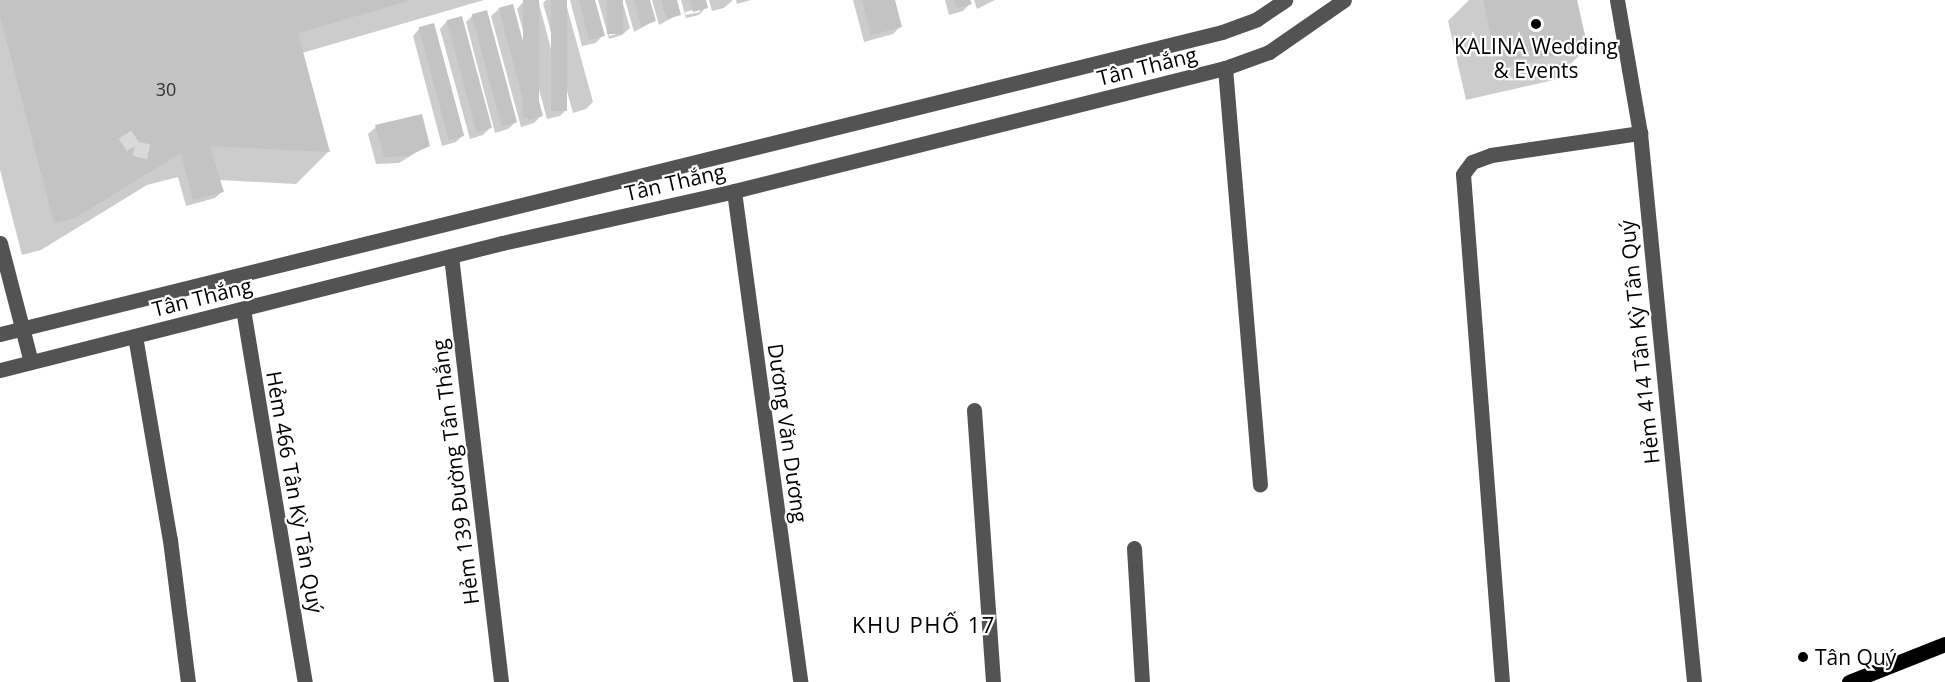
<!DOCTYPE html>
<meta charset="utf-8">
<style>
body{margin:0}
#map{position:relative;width:1945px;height:682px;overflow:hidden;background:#fff;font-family:"Open Sans",sans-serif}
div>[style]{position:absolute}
.shadow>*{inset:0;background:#0003}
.building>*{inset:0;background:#c3c3c3;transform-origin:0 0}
.minor-tunnel>*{height:15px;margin-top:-7.5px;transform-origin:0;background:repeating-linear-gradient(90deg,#d9d9d9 0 15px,transparent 0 23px)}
.minor>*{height:15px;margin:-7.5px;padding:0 7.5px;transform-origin:7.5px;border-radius:7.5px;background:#535353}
.major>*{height:15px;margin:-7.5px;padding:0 7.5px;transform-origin:7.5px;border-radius:7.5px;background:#000}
.dots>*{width:16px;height:16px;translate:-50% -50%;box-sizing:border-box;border:3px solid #fff;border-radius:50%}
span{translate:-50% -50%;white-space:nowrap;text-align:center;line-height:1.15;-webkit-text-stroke:4.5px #fff;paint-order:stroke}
.number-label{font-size:18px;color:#313131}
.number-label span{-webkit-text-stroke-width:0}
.poi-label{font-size:21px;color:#000}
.left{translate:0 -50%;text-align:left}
.street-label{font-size:21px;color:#000}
.neighbourhood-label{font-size:22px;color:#000;letter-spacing:1.5px}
</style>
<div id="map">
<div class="shadow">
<div style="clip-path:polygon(0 0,484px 0,302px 53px,328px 152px,296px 184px,219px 180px,223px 191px,215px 198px,186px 206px,178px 177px,147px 185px,41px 250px,22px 255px,0 170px)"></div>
<div style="clip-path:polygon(538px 0,567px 109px,560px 116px,547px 119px,517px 9px,524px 1px)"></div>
<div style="clip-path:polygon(546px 0,565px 0,593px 102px,586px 109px,573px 113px,543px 3px)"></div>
<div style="clip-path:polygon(570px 0,593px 0,603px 35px,596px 43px,582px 46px)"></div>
<div style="clip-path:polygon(evenodd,598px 0,622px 0,630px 28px,622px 35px,609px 39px,598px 0,623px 29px,623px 32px,609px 36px,609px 33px,623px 29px)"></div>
<div style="clip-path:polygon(625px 0,649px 0,654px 21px,634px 32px)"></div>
<div style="clip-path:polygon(652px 0,676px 0,679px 14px,659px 25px)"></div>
<div style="clip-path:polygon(evenodd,681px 0,704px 0,706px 7px,699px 15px,686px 18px,681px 0,700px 8px,700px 12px,686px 15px,685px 12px,700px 8px)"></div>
<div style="clip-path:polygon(709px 0,732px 0,732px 1px,724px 8px,712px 11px)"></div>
<div style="clip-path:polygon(736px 0,751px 0,737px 4px)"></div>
<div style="clip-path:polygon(853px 0,893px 0,900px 27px,893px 34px,864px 42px)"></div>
<div style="clip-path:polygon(945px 0,969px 0,970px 4px,963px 11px,949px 15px)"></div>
<div style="clip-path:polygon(974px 0,995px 0,977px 9px)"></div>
<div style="clip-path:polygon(1469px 0,1576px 0,1587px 48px,1554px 80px,1466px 100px,1448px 21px)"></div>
<div style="clip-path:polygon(499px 9px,541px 116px,534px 123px,521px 127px,491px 16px)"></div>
<div style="clip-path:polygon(473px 15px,516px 122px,508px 129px,495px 133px,466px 22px)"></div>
<div style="clip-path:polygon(447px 21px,490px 128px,483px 135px,470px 139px,440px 29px)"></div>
<div style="clip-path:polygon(420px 28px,463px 135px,456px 142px,442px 146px,413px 36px)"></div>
<div style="clip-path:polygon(376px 127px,428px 145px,399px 163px,376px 164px,368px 134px)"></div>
</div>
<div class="building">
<div style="clip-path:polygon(0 0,407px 0,408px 1px,298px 33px,330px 152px,210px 146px,224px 192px,193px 200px,181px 153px,75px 218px,54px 223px,0 16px)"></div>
<div style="left:523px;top:0;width:16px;height:117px"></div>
<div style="left:551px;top:0;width:16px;height:111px"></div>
<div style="clip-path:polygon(579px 0,595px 0,605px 36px,589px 40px)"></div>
<div style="left:607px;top:0;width:16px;height:34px"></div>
<div style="clip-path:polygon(634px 0,650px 0,656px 21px,641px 26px)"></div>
<div style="clip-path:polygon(661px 0,677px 0,681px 15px,667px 19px)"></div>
<div style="clip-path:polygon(690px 0,706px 0,708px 8px,693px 12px)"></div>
<div style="clip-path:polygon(862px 0,895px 0,902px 27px,871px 35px)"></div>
<div style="clip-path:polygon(954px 0,970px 0,972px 4px,957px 8px)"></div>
<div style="clip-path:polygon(1483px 0,1577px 0,1588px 48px,1498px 68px)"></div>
<div style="left:513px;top:4px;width:116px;height:15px;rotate:75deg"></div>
<div style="left:487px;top:10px;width:116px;height:16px;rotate:75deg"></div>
<div style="left:462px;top:16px;width:116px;height:16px;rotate:75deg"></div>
<div style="left:434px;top:23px;width:117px;height:16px;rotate:75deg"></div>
<div style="clip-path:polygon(422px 114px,430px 146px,408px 156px,384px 157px,375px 125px)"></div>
</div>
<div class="minor-tunnel">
<div style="left:125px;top:134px;width:17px;rotate:57deg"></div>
<div style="left:134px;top:148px;width:17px;rotate:13deg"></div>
</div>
<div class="minor">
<div style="left:1617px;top:0;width:135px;rotate:80.2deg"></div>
<div style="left:1640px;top:133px;width:552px;rotate:84.38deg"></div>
<div style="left:1225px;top:68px;width:418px;rotate:85.2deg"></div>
<div style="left:734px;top:191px;width:495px;rotate:82.3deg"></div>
<div style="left:0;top:243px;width:123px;rotate:75.4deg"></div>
<div style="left:451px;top:256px;width:429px;rotate:83.3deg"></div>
<div style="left:243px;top:309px;width:378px;rotate:80.6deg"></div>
<div style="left:0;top:334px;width:1259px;rotate:-13.88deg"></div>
<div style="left:1222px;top:32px;width:37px;rotate:-20deg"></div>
<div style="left:1257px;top:19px;width:34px;rotate:-34deg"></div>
<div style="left:135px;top:336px;width:207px;rotate:80.3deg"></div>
<div style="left:170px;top:540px;width:143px;rotate:82.8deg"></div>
<div style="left:0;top:370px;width:518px;rotate:-14.2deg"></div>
<div style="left:502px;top:243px;width:238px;rotate:-12.6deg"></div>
<div style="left:734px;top:191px;width:506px;rotate:-14.06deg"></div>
<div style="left:1225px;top:68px;width:47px;rotate:-20deg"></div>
<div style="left:1269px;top:52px;width:91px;rotate:-34.7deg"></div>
<div style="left:974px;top:410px;width:273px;rotate:86deg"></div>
<div style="left:1134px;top:548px;width:134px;rotate:86.6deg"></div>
<div style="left:1502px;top:682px;width:509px;rotate:-94.39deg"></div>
<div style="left:1463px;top:174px;width:15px;rotate:-53deg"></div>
<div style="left:1472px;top:162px;width:20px;rotate:-20deg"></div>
<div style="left:1491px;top:155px;width:151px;rotate:-8.4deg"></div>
</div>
<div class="major">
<div style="left:1849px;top:682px;width:103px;rotate:-21.6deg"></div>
</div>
<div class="dots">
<div style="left:1536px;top:24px;background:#000"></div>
<div style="left:1803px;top:657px;background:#000"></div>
</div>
<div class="number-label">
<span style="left:166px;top:89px">30</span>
</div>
<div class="poi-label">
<span style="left:1536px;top:58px">KALINA Wedding<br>&amp; Events</span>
<span class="left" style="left:1815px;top:657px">Tân Quý</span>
</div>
<div class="street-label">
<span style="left:1147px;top:66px;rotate:-14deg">Tân Thắng</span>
<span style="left:675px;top:182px;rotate:-13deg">Tân Thắng</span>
<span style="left:202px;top:297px;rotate:-14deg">Tân Thắng</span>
<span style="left:1639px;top:342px;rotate:-96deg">Hẻm 414 Tân Kỳ Tân Quý</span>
<span style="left:788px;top:433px;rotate:82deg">Dương Văn Dương</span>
<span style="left:455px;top:472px;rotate:-97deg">Hẻm 139 Đường Tân Thắng</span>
<span style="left:295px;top:492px;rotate:80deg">Hẻm 466 Tân Kỳ Tân Quý</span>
</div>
<div class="neighbourhood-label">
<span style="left:924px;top:625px">KHU PHỐ 17</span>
</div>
</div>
